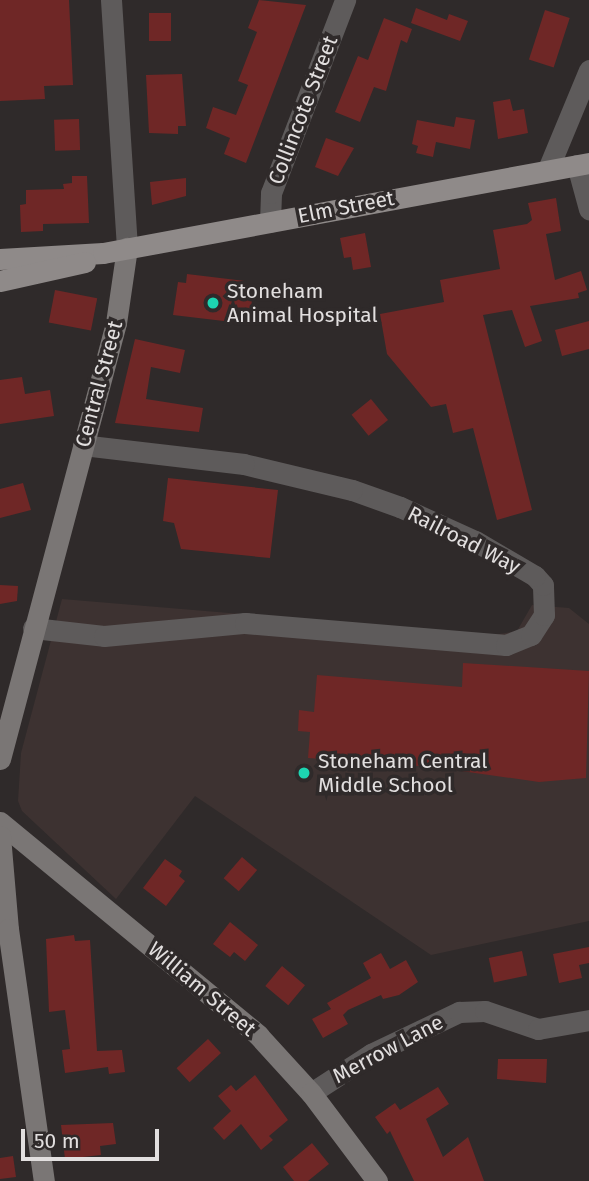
<!DOCTYPE html>
<style>
body{margin:0}
#map{position:relative;width:589px;height:1181px;overflow:hidden;background:#2f2a2a;font-family:"Fira Sans",sans-serif}
div>[style]{position:absolute}
.built>*{inset:0;background:#3d3231}
.building>*{inset:0;background:#6f2726;transform-origin:0 0}
.street>*{height:21px;margin:-10.5px;padding:0 10.5px;transform-origin:10.5px;border-radius:10.5px;background:#5e5b5b}
.secondary>*{height:21px;margin:-10.5px;padding:0 10.5px;transform-origin:10.5px;border-radius:10.5px;background:#7a7675}
.primary>*{height:21px;margin:-10.5px;padding:0 10.5px;transform-origin:10.5px;border-radius:10.5px;background:#8f8a89}
.dots>*{width:19px;height:19px;translate:-50% -50%;box-sizing:border-box;border:4px solid #2f2a2a;border-radius:50%}
span{translate:-50% -50%;white-space:nowrap;text-align:center;line-height:1.15;-webkit-text-stroke:7px #2f2a2a;paint-order:stroke}
.street-label{font-size:21px;color:#e2dfdf}
.poi-label{font-size:21px;color:#e2dfdf}
.left{translate:0 -50%;text-align:left}
.scale{position:absolute;left:21px;top:1129px;width:138px;height:32px;box-sizing:border-box;border:4px solid #e2dfdf;border-top:0;padding-left:9px;font-size:21px;line-height:24px;white-space:nowrap;color:#e2dfdf;-webkit-text-stroke:5px #2f2a2a;paint-order:stroke}
</style>
<div id="map">
<div class="built">
<div style="clip-path:polygon(62px 599px,493px 635px,517px 631px,532px 605px,569px 608px,589px 624px,589px 921px,431px 955px,195px 796px,116px 899px,22px 811px,18px 801px,21px 753px)"></div>
</div>
<div class="building">
<div style="clip-path:polygon(0 0,69px 0,73px 85px,44px 86px,45px 99px,0 101px)"></div>
<div style="clip-path:polygon(259px 0,306px 5px,246px 163px,224px 154px,230px 138px,206px 128px,213px 107px,236px 115px,248px 85px,238px 81px,257px 32px,248px 28px)"></div>
<div style="clip-path:polygon(416px 8px,447px 20px,449px 14px,468px 21px,460px 41px,411px 23px)"></div>
<div style="left:545px;top:10px;width:26px;height:52px;rotate:18deg"></div>
<div style="left:149px;top:13px;width:22px;height:28px"></div>
<div style="clip-path:polygon(384px 18px,412px 29px,407px 43px,401px 40px,386px 91px,374px 87px,360px 122px,335px 112px,358px 56px,368px 60px)"></div>
<div style="clip-path:polygon(182px 74px,186px 126px,178px 126px,178px 134px,149px 133px,146px 75px)"></div>
<div style="clip-path:polygon(510px 99px,513px 111px,524px 109px,528px 133px,498px 139px,493px 102px)"></div>
<div style="clip-path:polygon(456px 117px,475px 120px,470px 149px,436px 142px,433px 157px,416px 153px,418px 146px,412px 144px,417px 120px,454px 127px)"></div>
<div style="left:79px;top:119px;width:31px;height:25px;rotate:88deg"></div>
<div style="clip-path:polygon(326px 138px,354px 148px,338px 176px,315px 167px)"></div>
<div style="clip-path:polygon(72px 176px,87px 176px,89px 223px,43px 224px,43px 231px,21px 232px,20px 205px,26px 204px,26px 190px,64px 189px,63px 184px,72px 183px)"></div>
<div style="clip-path:polygon(186px 178px,186px 196px,152px 205px,150px 182px)"></div>
<div style="clip-path:polygon(556px 198px,561px 231px,546px 234px,555px 280px,581px 271px,587px 290px,578px 293px,579px 298px,530px 306px,542px 341px,525px 347px,512px 310px,483px 315px,532px 510px,497px 520px,473px 428px,453px 433px,446px 404px,431px 407px,387px 354px,380px 314px,444px 302px,440px 280px,500px 269px,493px 230px,527px 224px,532px 220px,528px 203px)"></div>
<div style="clip-path:polygon(365px 233px,371px 267px,353px 270px,351px 257px,344px 258px,340px 238px)"></div>
<div style="clip-path:polygon(187px 274px,245px 281px,244px 290px,253px 292px,249px 324px,173px 315px,178px 282px,186px 283px)"></div>
<div style="left:55px;top:290px;width:43px;height:33px;rotate:11deg"></div>
<div style="clip-path:polygon(589px 321px,589px 349px,562px 356px,555px 330px)"></div>
<div style="clip-path:polygon(135px 339px,185px 350px,180px 373px,151px 367px,146px 399px,203px 408px,199px 432px,115px 423px)"></div>
<div style="clip-path:polygon(22px 377px,25px 394px,50px 390px,54px 416px,0 424px,0 380px)"></div>
<div style="left:371px;top:399px;width:27px;height:25px;rotate:51deg"></div>
<div style="clip-path:polygon(168px 478px,278px 490px,270px 558px,181px 549px,174px 523px,163px 521px)"></div>
<div style="clip-path:polygon(23px 483px,31px 510px,0 518px,0 489px)"></div>
<div style="clip-path:polygon(0 585px,18px 586px,17px 601px,0 604px)"></div>
<div style="clip-path:polygon(463px 663px,589px 671px,586px 778px,539px 782px,433px 767px,308px 758px,310px 732px,298px 731px,299px 710px,314px 712px,317px 675px,462px 687px)"></div>
<div style="left:242px;top:857px;width:20px;height:28px;rotate:41deg"></div>
<div style="clip-path:polygon(165px 859px,182px 871px,179px 876px,185px 881px,166px 906px,143px 888px)"></div>
<div style="clip-path:polygon(230px 922px,258px 945px,245px 961px,234px 952px,230px 957px,213px 944px)"></div>
<div style="clip-path:polygon(74px 935px,75px 941px,90px 940px,97px 1051px,122px 1050px,125px 1072px,109px 1074px,108px 1067px,65px 1073px,62px 1050px,70px 1049px,65px 1010px,49px 1012px,46px 939px)"></div>
<div style="clip-path:polygon(589px 947px,589px 963px,579px 965px,582px 978px,559px 983px,553px 954px)"></div>
<div style="left:522px;top:951px;width:25px;height:34px;rotate:78deg"></div>
<div style="clip-path:polygon(381px 953px,390px 969px,406px 960px,418px 982px,399px 995px,383px 999px,381px 995px,348px 1010px,343px 1015px,348px 1024px,323px 1038px,312px 1019px,331px 1009px,327px 1003px,371px 978px,363px 963px)"></div>
<div style="left:282px;top:966px;width:30px;height:26px;rotate:40deg"></div>
<div style="left:208px;top:1039px;width:19px;height:43px;rotate:47deg"></div>
<div style="clip-path:polygon(498px 1059px,547px 1059px,546px 1083px,497px 1079px)"></div>
<div style="clip-path:polygon(255px 1075px,288px 1120px,269px 1136px,273px 1140px,261px 1150px,241px 1124px,224px 1140px,213px 1128px,231px 1111px,218px 1096px,231px 1085px,236px 1091px)"></div>
<div style="clip-path:polygon(438px 1087px,449px 1104px,426px 1119px,443px 1157px,468px 1137px,484px 1181px,414px 1181px,390px 1131px,387px 1134px,375px 1117px,395px 1103px,400px 1110px)"></div>
<div style="clip-path:polygon(113px 1123px,116px 1144px,100px 1146px,101px 1155px,65px 1159px,61px 1125px)"></div>
<div style="clip-path:polygon(312px 1143px,329px 1164px,308px 1181px,294px 1181px,283px 1167px)"></div>
<div style="clip-path:polygon(13px 1156px,16px 1177px,0 1179px,0 1158px)"></div>
</div>
<div class="street">
<div style="left:111px;top:0;width:249px;rotate:86.3deg"></div>
<div style="left:577px;top:165px;width:46px;rotate:74.7deg"></div>
<div style="left:548px;top:169px;width:107px;rotate:-67.5deg"></div>
<div style="left:270px;top:222px;width:29px;rotate:-88deg"></div>
<div style="left:271px;top:193px;width:207px;rotate:-69deg"></div>
<div style="left:33px;top:628px;width:71px;rotate:6.4deg"></div>
<div style="left:104px;top:636px;width:142px;rotate:-5.3deg"></div>
<div style="left:245px;top:623px;width:262px;rotate:4.8deg"></div>
<div style="left:506px;top:645px;width:27px;rotate:-22deg"></div>
<div style="left:531px;top:635px;width:24px;rotate:-57deg"></div>
<div style="left:544px;top:615px;width:30px;rotate:-92deg"></div>
<div style="left:543px;top:585px;width:12px;rotate:-132deg"></div>
<div style="left:535px;top:576px;width:69px;rotate:-149.7deg"></div>
<div style="left:475px;top:541px;width:82px;rotate:-155.6deg"></div>
<div style="left:400px;top:507px;width:51px;rotate:-160.5deg"></div>
<div style="left:352px;top:490px;width:111px;rotate:-166.5deg"></div>
<div style="left:244px;top:464px;width:162px;rotate:-173.3deg"></div>
<div style="left:311px;top:1093px;width:72px;rotate:-33deg"></div>
<div style="left:371px;top:1054px;width:98px;rotate:-25.5deg"></div>
<div style="left:459px;top:1012px;width:26px;rotate:-2deg"></div>
<div style="left:485px;top:1011px;width:56px;rotate:18.8deg"></div>
<div style="left:538px;top:1029px;width:52px;rotate:-10deg"></div>
</div>
<div class="secondary">
<div style="left:0;top:759px;width:451px;rotate:-75.1deg"></div>
<div style="left:116px;top:323px;width:76px;rotate:-81.7deg"></div>
<div style="left:0;top:822px;width:335px;rotate:39.5deg"></div>
<div style="left:258px;top:1035px;width:79px;rotate:47.6deg"></div>
<div style="left:311px;top:1093px;width:110px;rotate:53.1deg"></div>
<div style="left:0;top:836px;width:93px;rotate:85.1deg"></div>
<div style="left:8px;top:929px;width:255px;rotate:81.9deg"></div>
</div>
<div class="primary">
<div style="left:0;top:259px;width:103px;rotate:-3.3deg"></div>
<div style="left:103px;top:253px;width:494px;rotate:-10.5deg"></div>
<div style="left:0;top:281px;width:87px;rotate:-12.6deg"></div>
</div>
<div class="dots">
<div style="left:213px;top:303px;background:#1dd5b1"></div>
<div style="left:304px;top:773px;background:#1dd5b1"></div>
</div>
<div class="street-label">
<span style="left:303px;top:110px;rotate:-69deg">Collincote Street</span>
<span style="left:346px;top:207px;rotate:-11deg">Elm Street</span>
<span style="left:99px;top:384px;rotate:-75deg">Central Street</span>
<span style="left:464px;top:540px;rotate:27deg">Railroad Way</span>
<span style="left:202px;top:989px;rotate:40deg">William Street</span>
<span style="left:388px;top:1049px;rotate:-28deg">Merrow Lane</span>
</div>
<div class="poi-label">
<span class="left" style="left:227px;top:303px">Stoneham<br>Animal Hospital</span>
<span class="left" style="left:318px;top:773px">Stoneham Central<br>Middle School</span>
</div>
<div class="scale">50 m</div>
</div>
